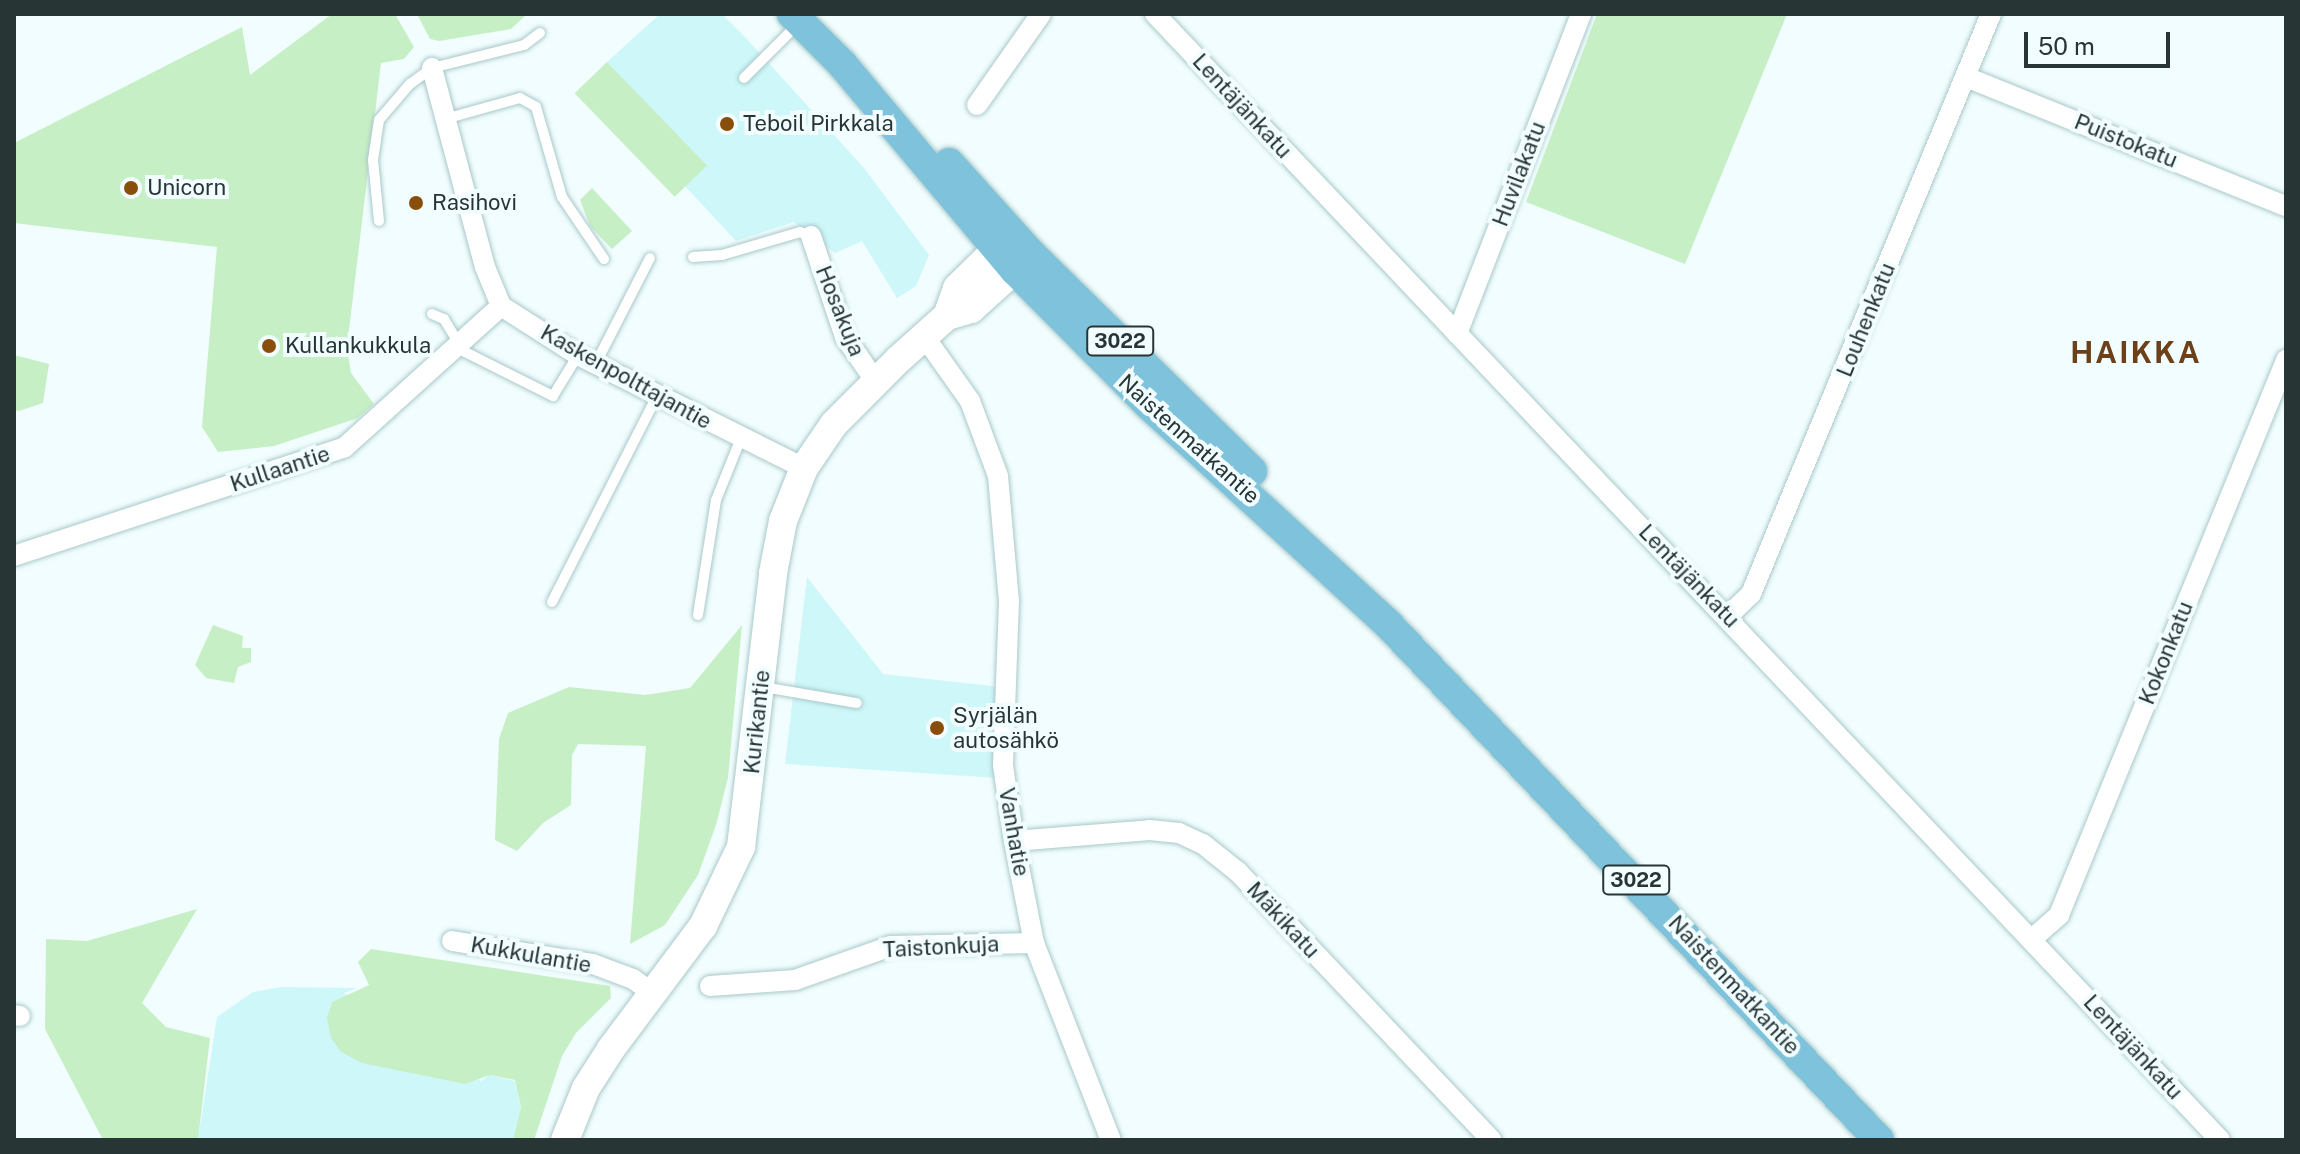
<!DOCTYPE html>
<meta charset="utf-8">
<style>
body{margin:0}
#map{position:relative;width:2300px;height:1154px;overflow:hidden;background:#f1fdfe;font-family:"Public Sans",sans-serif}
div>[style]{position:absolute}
.built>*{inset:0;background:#cef7f9}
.green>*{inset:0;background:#c7efc5;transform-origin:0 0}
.roads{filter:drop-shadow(0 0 2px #a9c8c9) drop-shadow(0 0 2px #a9c8c9)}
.service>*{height:10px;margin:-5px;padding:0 5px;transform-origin:5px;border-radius:5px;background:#fff}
.minor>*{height:20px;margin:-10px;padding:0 10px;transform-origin:10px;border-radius:10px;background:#fff}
.secondary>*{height:28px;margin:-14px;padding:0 14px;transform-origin:14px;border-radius:14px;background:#fff}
.primary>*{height:30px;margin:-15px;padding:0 15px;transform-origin:15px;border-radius:15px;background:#7ec2db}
.dots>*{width:22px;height:22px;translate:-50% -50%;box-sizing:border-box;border:4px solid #f1fdfe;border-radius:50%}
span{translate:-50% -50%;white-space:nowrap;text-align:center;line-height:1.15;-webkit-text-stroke:8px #f1fdfe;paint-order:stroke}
.shield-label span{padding:2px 6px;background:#f1fdfe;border:2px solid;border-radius:6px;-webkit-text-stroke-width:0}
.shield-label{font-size:20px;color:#283535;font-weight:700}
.street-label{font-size:22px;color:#283535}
.poi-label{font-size:22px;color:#283535}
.left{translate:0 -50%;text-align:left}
.district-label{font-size:30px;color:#6c4119;font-weight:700;letter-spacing:2px}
.frame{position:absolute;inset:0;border:16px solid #283535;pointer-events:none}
.scale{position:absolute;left:2024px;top:32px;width:146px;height:36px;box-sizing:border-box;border:4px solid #283535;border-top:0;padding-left:10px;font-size:24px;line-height:28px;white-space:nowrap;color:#283535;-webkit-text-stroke:6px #f1fdfe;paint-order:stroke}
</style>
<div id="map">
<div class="built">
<div style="clip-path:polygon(660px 14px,722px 14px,745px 37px,864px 168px,929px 255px,916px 286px,897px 298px,862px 241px,835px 253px,794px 222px,736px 241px,684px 185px,705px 166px,607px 62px)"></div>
<div style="clip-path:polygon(807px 577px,883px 674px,1001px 687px,997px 778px,785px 764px)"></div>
<div style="clip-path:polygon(281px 987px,357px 988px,344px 993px,481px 1081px,489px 1075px,515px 1081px,521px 1107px,513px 1140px,198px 1140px,217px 1017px,253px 992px)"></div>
</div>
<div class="green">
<div style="clip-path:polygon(332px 14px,395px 14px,414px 47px,404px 59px,381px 63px,347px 347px,351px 373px,374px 404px,358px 418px,274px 446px,218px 452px,202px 427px,217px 247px,14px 223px,14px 143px,242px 27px,250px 75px)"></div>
<div style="clip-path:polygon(417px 14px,527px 14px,511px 29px,439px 41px,430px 39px)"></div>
<div style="clip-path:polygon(1597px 14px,1787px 14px,1685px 264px,1526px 202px)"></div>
<div style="left:607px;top:62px;width:144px;height:45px;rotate:46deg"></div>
<div style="clip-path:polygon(592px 188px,632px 231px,612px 249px,590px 226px,580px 200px)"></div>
<div style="clip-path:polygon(14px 355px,49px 364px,43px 403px,19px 411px,14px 410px)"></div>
<div style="clip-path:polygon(213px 625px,243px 636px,242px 648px,251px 648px,251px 662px,238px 667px,234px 683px,206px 678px,195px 665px)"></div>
<div style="clip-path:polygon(742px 625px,728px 778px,716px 825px,698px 875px,665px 925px,630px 944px,646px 746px,578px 744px,572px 755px,571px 805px,543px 823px,517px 851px,495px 840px,499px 739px,508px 713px,569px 687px,645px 695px,690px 688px)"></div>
<div style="clip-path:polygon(197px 909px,142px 1003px,166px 1027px,210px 1038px,198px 1140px,103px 1140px,45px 1029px,46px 939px,87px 941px)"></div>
<div style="clip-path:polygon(371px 949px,610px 986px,611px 998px,576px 1033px,562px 1056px,534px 1140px,513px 1140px,521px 1107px,515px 1080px,490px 1075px,465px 1084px,362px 1063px,341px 1052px,331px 1038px,327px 1018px,332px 1002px,369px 985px,358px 962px)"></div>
</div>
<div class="roads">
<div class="service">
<div style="left:744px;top:78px;width:76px;rotate:-45deg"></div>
<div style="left:445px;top:119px;width:78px;rotate:-15.6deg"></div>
<div style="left:520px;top:98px;width:18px;rotate:29deg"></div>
<div style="left:536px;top:107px;width:94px;rotate:73.9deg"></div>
<div style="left:562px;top:197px;width:75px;rotate:55.9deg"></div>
<div style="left:379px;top:221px;width:61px;rotate:-95.6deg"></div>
<div style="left:373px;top:160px;width:40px;rotate:-81.5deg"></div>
<div style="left:379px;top:120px;width:48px;rotate:-49.3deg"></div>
<div style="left:410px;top:84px;width:27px;rotate:-36deg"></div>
<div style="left:432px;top:68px;width:95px;rotate:-14deg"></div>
<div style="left:524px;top:45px;width:20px;rotate:-37deg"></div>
<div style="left:693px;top:257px;width:29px;rotate:-4deg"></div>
<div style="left:722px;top:255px;width:81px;rotate:-16.4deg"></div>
<div style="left:800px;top:232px;width:12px;rotate:20deg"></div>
<div style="left:432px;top:314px;width:13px;rotate:23deg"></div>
<div style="left:444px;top:319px;width:37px;rotate:59deg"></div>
<div style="left:463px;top:351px;width:101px;rotate:26.6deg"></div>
<div style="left:553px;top:396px;width:48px;rotate:-58.6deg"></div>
<div style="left:595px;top:365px;width:120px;rotate:-62.8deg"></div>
<div style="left:552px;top:602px;width:231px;rotate:-63deg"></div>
<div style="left:698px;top:615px;width:116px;rotate:-81.1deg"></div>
<div style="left:716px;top:500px;width:67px;rotate:-68deg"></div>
<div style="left:763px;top:687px;width:95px;rotate:9.7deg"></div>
</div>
<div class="minor">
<div style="left:1155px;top:14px;width:1550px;rotate:46.59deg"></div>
<div style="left:432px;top:68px;width:206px;rotate:75.1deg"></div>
<div style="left:485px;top:267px;width:42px;rotate:67.7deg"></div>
<div style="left:501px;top:306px;width:91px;rotate:32.5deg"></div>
<div style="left:578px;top:355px;width:253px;rotate:26.6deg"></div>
<div style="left:1966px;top:77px;width:345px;rotate:22deg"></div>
<div style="left:977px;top:105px;width:111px;rotate:-54.9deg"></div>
<div style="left:811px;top:236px;width:107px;rotate:71.4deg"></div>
<div style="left:845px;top:337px;width:55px;rotate:55.4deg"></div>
<div style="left:1457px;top:334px;width:343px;rotate:-68.8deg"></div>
<div style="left:924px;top:336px;width:80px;rotate:54.7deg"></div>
<div style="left:970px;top:401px;width:80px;rotate:69.5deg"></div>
<div style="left:998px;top:476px;width:125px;rotate:85deg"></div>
<div style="left:1009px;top:601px;width:164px;rotate:92.1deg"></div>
<div style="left:1003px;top:765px;width:77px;rotate:81.8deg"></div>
<div style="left:1014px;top:841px;width:104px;rotate:78.9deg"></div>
<div style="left:1034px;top:943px;width:212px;rotate:68.7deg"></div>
<div style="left:14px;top:556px;width:348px;rotate:-18.2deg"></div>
<div style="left:345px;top:447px;width:210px;rotate:-42.1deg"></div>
<div style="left:1727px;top:617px;width:33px;rotate:-44deg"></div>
<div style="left:1751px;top:594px;width:628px;rotate:-67.52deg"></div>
<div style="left:1014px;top:841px;width:136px;rotate:-4.6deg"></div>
<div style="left:1150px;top:830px;width:29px;rotate:6deg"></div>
<div style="left:1179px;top:833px;width:26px;rotate:25deg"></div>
<div style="left:1203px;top:844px;width:45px;rotate:38.7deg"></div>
<div style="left:1238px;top:872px;width:369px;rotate:46.6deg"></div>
<div style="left:2033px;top:938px;width:35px;rotate:-41deg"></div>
<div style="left:2059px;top:915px;width:600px;rotate:-67.75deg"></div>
<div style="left:452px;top:941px;width:143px;rotate:9.3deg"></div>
<div style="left:593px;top:964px;width:43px;rotate:20.6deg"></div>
<div style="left:633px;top:979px;width:24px;rotate:36deg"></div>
<div style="left:710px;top:986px;width:85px;rotate:-4deg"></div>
<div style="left:795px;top:980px;width:102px;rotate:-19.5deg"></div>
<div style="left:891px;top:946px;width:143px;rotate:-1.2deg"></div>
<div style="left:14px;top:1015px;width:6px;rotate:9deg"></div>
</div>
<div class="secondary">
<div style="left:947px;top:316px;width:30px;rotate:-70deg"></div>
<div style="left:957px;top:288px;width:77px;rotate:-44.5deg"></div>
<div style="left:565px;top:1140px;width:56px;rotate:-68deg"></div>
<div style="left:586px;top:1088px;width:46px;rotate:-57.3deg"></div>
<div style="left:611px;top:1049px;width:154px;rotate:-53.2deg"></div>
<div style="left:703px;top:926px;width:88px;rotate:-64.3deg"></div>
<div style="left:741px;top:847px;width:276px;rotate:-83.3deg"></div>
<div style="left:773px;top:573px;width:53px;rotate:-79.1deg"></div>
<div style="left:783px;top:521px;width:57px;rotate:-68.4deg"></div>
<div style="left:804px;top:468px;width:53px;rotate:-55.7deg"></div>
<div style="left:834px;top:424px;width:92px;rotate:-45deg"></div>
<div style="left:899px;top:359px;width:64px;rotate:-41.9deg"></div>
<div style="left:947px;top:316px;width:25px;rotate:-16deg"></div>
<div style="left:971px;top:309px;width:81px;rotate:-42deg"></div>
</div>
<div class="primary">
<div style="left:792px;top:14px;width:71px;rotate:45deg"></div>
<div style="left:842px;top:64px;width:269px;rotate:50deg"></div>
<div style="left:1015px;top:270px;width:189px;rotate:45.2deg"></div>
<div style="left:1148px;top:404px;width:326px;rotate:42.5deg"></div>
<div style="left:1388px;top:624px;width:712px;rotate:46.42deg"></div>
<div style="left:949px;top:163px;width:122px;rotate:48deg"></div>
<div style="left:1031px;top:254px;width:310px;rotate:44.5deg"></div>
</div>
</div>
<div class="dots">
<div style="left:727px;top:124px;background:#8a4e0c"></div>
<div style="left:131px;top:188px;background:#8a4e0c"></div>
<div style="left:416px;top:203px;background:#8a4e0c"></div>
<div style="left:269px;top:346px;background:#8a4e0c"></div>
<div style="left:937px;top:728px;background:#8a4e0c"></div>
</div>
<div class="shield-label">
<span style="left:1120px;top:341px">3022</span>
<span style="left:1636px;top:880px">3022</span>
</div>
<div class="street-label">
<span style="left:1242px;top:106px;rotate:47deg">Lentäjänkatu</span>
<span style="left:2126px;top:141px;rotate:22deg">Puistokatu</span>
<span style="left:1519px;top:174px;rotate:-69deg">Huvilakatu</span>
<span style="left:840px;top:311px;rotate:68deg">Hosakuja</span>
<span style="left:1866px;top:320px;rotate:-68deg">Louhenkatu</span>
<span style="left:626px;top:377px;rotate:29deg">Kaskenpolttajantie</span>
<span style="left:1189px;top:439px;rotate:42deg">Naistenmatkantie</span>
<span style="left:280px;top:469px;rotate:-18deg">Kullaantie</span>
<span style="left:1689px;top:576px;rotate:46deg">Lentäjänkatu</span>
<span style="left:2166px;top:653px;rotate:-68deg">Kokonkatu</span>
<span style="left:757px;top:722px;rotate:-84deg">Kurikantie</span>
<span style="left:1014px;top:832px;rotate:80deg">Vanhatie</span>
<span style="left:1283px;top:920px;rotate:47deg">Mäkikatu</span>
<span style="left:941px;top:947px;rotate:-3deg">Taistonkuja</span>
<span style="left:531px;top:955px;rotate:10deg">Kukkulantie</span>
<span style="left:1734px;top:985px;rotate:47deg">Naistenmatkantie</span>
<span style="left:2133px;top:1047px;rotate:47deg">Lentäjänkatu</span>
</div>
<div class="poi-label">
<span class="left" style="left:743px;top:124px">Teboil Pirkkala</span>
<span class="left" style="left:147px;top:188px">Unicorn</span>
<span class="left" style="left:432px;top:203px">Rasihovi</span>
<span class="left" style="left:285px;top:346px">Kullankukkula</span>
<span class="left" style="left:953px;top:728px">Syrjälän<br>autosähkö</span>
</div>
<div class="district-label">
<span style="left:2136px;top:352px">HAIKKA</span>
</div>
<div class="frame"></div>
<div class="scale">50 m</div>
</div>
